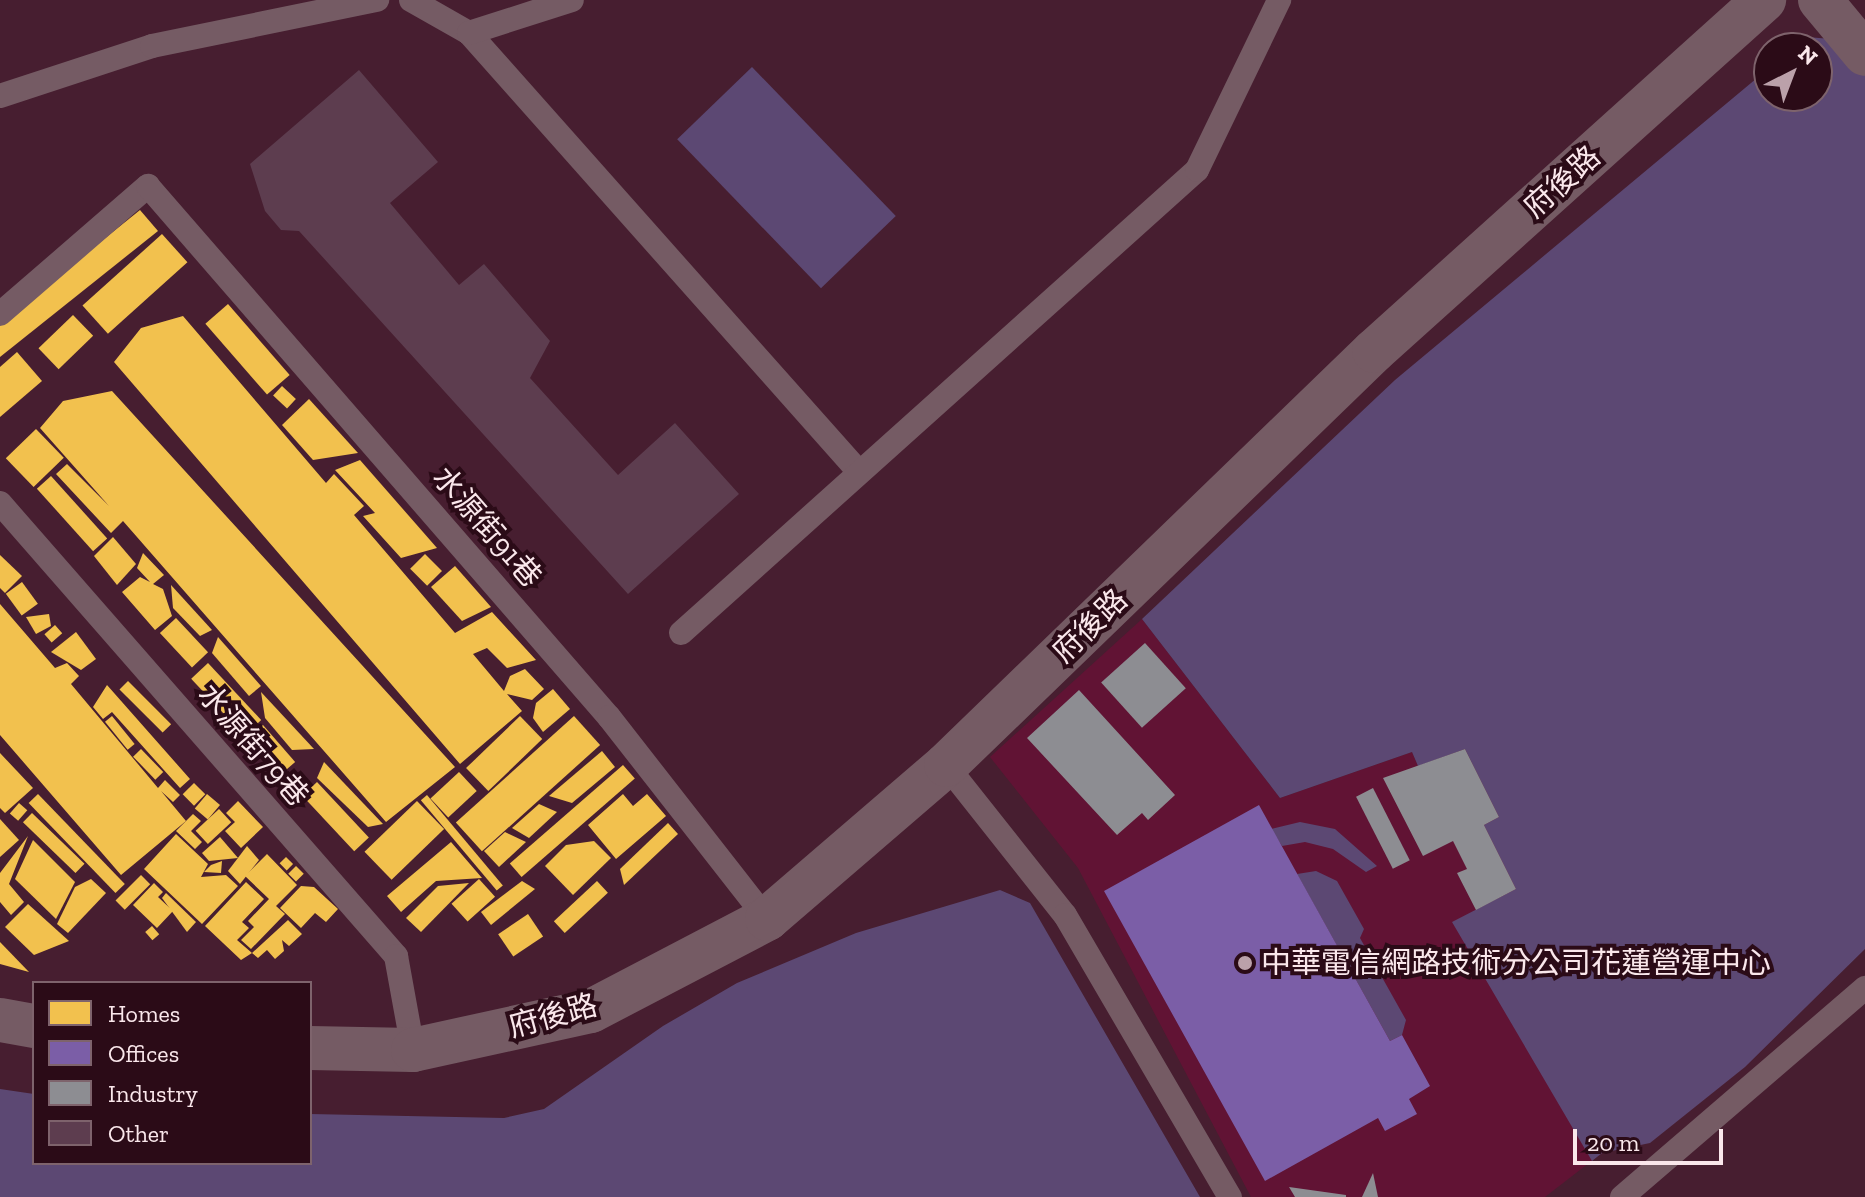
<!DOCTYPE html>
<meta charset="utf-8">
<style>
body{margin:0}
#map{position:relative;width:1865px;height:1197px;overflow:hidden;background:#471e30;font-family:"Zilla Slab","Noto Sans TC",serif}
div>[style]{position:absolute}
.built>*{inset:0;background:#611334}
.green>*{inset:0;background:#5c4873;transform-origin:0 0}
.homes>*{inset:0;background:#f2c14e;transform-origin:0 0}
.offices>*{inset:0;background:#7b5ea7}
.industry>*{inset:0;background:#8d8d92;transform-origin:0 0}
.building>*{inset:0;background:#5d3d4f}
.lane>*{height:24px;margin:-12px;padding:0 12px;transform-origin:12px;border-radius:12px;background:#755b64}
.street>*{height:44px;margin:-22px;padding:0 22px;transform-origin:22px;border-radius:22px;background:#755b64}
.dots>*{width:22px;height:22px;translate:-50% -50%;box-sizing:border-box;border:4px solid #2b0b17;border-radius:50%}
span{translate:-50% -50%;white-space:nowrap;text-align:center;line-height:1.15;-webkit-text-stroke:8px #2b0b17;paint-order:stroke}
.street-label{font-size:30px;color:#fae7eb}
.poi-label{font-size:30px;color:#fae7eb}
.left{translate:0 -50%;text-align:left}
.legend{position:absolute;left:32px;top:981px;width:280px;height:184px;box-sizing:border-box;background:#2b0b17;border:2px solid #7e636c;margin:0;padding:10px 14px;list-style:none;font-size:24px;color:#fae7eb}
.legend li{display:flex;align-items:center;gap:16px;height:40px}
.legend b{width:40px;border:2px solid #7e636c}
.north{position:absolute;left:1753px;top:32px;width:80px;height:80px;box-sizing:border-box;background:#2b0b17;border:2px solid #7e636c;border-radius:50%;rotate:42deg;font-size:22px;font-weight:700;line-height:32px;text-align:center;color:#fae7eb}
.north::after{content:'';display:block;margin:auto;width:28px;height:36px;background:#bba1aa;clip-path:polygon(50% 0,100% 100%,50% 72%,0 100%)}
.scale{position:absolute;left:1573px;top:1129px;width:150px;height:36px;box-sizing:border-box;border:4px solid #fae7eb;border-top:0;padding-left:10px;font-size:24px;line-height:28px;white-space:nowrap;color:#fae7eb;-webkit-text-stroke:6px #2b0b17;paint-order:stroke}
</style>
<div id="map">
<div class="built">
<div style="clip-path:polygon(1142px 619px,1280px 798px,1412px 752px,1418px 766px,1465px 749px,1651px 1115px,1545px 1197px,1251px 1197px,1078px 868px,990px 757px)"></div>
</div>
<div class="green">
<div style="clip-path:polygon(1807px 37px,1831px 39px,1865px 73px,1865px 949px,1745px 1067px,1650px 1143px,1602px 1153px,1592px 1161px,1452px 922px,1516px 889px,1484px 825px,1499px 817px,1465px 749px,1418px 766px,1412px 752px,1280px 798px,1142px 619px,1395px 380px,1769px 68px,1769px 96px,1817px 96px,1817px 48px,1793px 48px)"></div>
<div style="left:752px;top:67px;width:207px;height:104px;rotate:46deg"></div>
<div style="clip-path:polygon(1300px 822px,1335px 829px,1377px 866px,1366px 872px,1333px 849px,1305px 842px,1282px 846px,1271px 829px)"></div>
<div style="clip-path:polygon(1316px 871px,1337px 881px,1364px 929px,1360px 938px,1406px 1020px,1402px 1035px,1390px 1041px,1297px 874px)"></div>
<div style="clip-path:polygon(1000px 890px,1030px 903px,1200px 1197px,0 1197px,0 1089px,34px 1094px,34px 1163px,310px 1163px,310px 1114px,504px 1118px,544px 1109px,663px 1026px,737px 983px,856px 933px)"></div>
</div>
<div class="homes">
<div style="clip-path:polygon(140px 210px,158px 231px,0 357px,0 323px)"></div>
<div style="left:162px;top:234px;width:38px;height:107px;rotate:48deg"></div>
<div style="left:228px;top:304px;width:94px;height:30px;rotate:49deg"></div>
<div style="left:73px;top:315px;width:29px;height:48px;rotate:46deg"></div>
<div style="clip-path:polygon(183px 316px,326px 483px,334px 474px,364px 506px,354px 515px,455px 633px,492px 612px,536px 660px,507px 668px,487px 648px,473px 654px,504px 691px,510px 676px,525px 669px,544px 689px,532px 700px,507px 694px,522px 711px,460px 764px,114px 362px,141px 328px)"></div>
<div style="clip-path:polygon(17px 352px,42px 381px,0 417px,0 367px)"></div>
<div style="left:282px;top:386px;width:19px;height:13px;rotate:43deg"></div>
<div style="clip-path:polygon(112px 391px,455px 767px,386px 822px,123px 521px,111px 533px,56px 474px,67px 464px,109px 506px,40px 428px,63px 401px)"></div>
<div style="clip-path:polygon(309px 399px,358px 453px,313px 460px,282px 425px)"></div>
<div style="left:36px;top:429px;width:40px;height:42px;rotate:46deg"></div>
<div style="clip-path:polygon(360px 460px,437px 548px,401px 558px,363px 516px,375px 513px,335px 470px)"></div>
<div style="left:51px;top:476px;width:84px;height:19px;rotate:48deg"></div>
<div style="clip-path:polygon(113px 537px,136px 564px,117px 585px,94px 556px)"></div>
<div style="clip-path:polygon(143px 553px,164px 575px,153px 584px,163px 589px,172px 616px,155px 630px,122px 592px,140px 577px,150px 582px,137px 568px)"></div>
<div style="left:425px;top:554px;width:24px;height:21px;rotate:45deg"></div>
<div style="clip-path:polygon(0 555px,22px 576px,5px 593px,0 588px)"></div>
<div style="clip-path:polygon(455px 566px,491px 607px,462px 621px,431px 587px)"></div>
<div style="left:22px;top:582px;width:27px;height:20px;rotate:54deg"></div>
<div style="clip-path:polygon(171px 585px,212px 630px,200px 636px,173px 608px)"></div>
<div style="clip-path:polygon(0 604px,55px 668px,67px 663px,79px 676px,71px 684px,158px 788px,165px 780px,180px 795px,173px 802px,161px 791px,186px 821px,121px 875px,0 735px)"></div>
<div style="clip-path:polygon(49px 614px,51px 626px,36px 634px,26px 617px)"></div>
<div style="left:176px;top:618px;width:47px;height:22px;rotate:47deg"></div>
<div style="left:55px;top:625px;width:11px;height:14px;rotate:49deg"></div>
<div style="clip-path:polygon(76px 632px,96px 659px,81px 670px,51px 652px)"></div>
<div style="clip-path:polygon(218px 637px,261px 686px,249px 696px,212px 653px)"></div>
<div style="left:208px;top:663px;width:78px;height:23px;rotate:47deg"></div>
<div style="left:128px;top:681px;width:61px;height:12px;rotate:45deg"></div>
<div style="clip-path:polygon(107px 685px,190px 779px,180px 788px,112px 712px,103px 719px,93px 707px)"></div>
<div style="clip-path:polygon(553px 689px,570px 709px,543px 732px,533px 718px,536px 703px)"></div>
<div style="clip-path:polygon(261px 692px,314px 749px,292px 750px,265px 718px)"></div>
<div style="left:112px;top:716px;width:36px;height:9px;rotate:51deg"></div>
<div style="left:520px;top:716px;width:32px;height:75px;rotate:46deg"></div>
<div style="left:574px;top:716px;width:39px;height:159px;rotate:48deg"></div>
<div style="left:263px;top:725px;width:49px;height:21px;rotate:49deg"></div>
<div style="left:141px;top:749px;width:32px;height:11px;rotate:46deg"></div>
<div style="clip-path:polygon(602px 751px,615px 767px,572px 803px,549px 796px)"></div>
<div style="clip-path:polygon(0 753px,33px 788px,5px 813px,0 808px)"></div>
<div style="clip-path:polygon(324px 762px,383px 824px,368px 827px,317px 778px)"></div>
<div style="left:623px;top:765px;width:18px;height:150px;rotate:49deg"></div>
<div style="left:459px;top:772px;width:26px;height:39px;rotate:47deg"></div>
<div style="left:317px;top:782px;width:76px;height:20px;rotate:47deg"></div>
<div style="left:194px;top:783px;width:16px;height:16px;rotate:45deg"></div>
<div style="left:38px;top:794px;width:125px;height:13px;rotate:46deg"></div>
<div style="left:207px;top:794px;width:17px;height:19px;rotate:40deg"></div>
<div style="clip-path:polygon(623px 794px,633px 806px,647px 794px,666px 816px,616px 859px,588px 825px)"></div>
<div style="left:427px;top:795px;width:118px;height:8px;rotate:50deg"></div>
<div style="clip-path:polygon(238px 801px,263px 827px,241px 848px,225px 831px,235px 822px,226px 813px)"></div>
<div style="left:417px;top:801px;width:39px;height:73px;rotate:46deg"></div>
<div style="left:19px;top:803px;width:11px;height:14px;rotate:41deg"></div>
<div style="clip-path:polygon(539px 804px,557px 812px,529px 838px,512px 828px)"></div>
<div style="left:219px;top:809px;width:18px;height:32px;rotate:47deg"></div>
<div style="left:32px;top:813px;width:73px;height:13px;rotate:44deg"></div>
<div style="clip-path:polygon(193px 814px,201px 821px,191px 831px,202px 842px,195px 849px,176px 831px)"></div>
<div style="clip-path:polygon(0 819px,19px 840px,0 857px)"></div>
<div style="clip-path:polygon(668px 823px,678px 834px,624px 885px,620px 869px)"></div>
<div style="clip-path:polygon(505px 832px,526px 842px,499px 867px,484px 851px)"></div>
<div style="clip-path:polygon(176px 834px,208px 864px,201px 877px,226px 875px,238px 886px,202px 924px,144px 869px)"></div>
<div style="clip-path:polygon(28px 836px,9px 884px,24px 902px,11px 915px,0 902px,0 873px)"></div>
<div style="clip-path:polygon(220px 837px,238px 858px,209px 861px,202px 853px)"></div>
<div style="clip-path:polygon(33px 840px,75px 882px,56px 919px,15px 879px)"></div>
<div style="clip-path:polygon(594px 841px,611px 858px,573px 895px,545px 866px,566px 845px)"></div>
<div style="clip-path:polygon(451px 842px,482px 878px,436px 881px,401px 912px,387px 896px)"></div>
<div style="clip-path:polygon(247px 846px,259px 860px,240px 884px,228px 871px)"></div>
<div style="clip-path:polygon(267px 854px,297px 885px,276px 906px,285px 914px,251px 949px,241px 940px,254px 927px,248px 921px,269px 899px,245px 876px)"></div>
<div style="left:286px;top:857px;width:10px;height:9px;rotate:45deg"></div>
<div style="clip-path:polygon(222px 861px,221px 873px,204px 872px,211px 865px)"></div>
<div style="left:296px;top:866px;width:11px;height:11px;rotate:45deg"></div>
<div style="left:141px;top:875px;width:13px;height:36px;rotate:45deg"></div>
<div style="clip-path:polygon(91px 879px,106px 893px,68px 933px,57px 924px,75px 887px)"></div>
<div style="left:479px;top:879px;width:24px;height:37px;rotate:48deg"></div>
<div style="clip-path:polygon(522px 881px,535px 889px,491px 925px,481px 912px)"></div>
<div style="left:597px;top:881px;width:16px;height:59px;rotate:47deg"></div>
<div style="clip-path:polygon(246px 882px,264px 899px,242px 922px,249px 928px,237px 940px,252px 953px,241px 960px,205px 926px)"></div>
<div style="clip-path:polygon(154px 883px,163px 892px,158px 897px,173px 911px,157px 928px,133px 905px)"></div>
<div style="clip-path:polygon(469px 883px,421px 932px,406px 918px,438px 886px)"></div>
<div style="clip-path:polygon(301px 886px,314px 887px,338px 909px,326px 922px,315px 913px,301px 928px,280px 908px)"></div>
<div style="clip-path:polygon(166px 893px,196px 922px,187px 932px,162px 898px)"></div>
<div style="clip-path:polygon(28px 904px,69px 941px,34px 955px,5px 927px)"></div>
<div style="left:528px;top:914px;width:27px;height:36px;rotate:56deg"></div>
<div style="clip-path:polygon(288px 920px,302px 934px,289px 946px,282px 940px,284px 951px,275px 959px,267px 950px,258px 958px,252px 953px)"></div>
<div style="left:152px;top:926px;width:11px;height:9px;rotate:49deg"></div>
<div style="clip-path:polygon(0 942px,29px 972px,0 964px)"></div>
</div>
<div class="offices">
<div style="clip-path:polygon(1259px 805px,1390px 1041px,1402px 1035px,1430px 1086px,1409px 1099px,1417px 1114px,1385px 1131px,1378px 1118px,1265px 1181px,1104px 891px)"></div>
</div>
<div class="industry">
<div style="left:1145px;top:643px;width:61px;height:59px;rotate:48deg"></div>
<div style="clip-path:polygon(1079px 690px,1175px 795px,1148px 820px,1142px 813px,1117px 835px,1027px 738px)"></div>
<div style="clip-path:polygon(1465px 749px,1499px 817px,1484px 825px,1516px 889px,1476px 910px,1457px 873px,1467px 869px,1453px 841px,1423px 856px,1383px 778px)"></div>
<div style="left:1373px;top:788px;width:81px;height:19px;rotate:63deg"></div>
<div style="clip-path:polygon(1373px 1173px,1378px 1197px,1362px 1197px)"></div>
<div style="clip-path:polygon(1289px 1187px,1346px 1195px,1346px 1197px,1295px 1197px)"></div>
</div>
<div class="building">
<div style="clip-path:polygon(359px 70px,438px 162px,390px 203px,459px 285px,484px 264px,550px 341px,530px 378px,618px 475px,675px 423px,739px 494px,628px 594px,299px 231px,281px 230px,265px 211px,250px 164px)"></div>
</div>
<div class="lane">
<div style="left:411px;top:0;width:67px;rotate:29.6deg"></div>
<div style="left:469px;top:33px;width:587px;rotate:48.38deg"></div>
<div style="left:469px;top:33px;width:108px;rotate:-17.8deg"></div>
<div style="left:0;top:96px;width:160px;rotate:-18.2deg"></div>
<div style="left:152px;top:46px;width:230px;rotate:-11.6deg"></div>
<div style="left:0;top:314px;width:196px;rotate:-40.9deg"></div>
<div style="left:148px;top:186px;width:703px;rotate:49.04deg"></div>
<div style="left:609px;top:717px;width:256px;rotate:52deg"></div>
<div style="left:0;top:503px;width:602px;rotate:48.84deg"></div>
<div style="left:396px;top:956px;width:96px;rotate:79.7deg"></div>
<div style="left:681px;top:633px;width:693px;rotate:-41.9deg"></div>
<div style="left:1197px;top:170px;width:189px;rotate:-64.2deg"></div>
<div style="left:946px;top:765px;width:191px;rotate:51.6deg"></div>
<div style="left:1065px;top:915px;width:327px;rotate:59.7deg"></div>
<div style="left:1622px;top:1197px;width:321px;rotate:-40.7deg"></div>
</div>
<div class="street">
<div style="left:1820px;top:0;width:70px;rotate:50.2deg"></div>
<div style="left:0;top:1020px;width:35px;rotate:10deg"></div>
<div style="left:310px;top:1048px;width:103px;rotate:1.1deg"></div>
<div style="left:413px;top:1050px;width:182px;rotate:-12.4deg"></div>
<div style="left:591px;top:1011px;width:199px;rotate:-27.6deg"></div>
<div style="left:767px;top:919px;width:236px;rotate:-40.7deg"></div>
<div style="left:946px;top:765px;width:595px;rotate:-44.05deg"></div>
<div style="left:1374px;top:351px;width:525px;rotate:-41.99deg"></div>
</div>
<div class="dots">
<div style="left:1245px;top:963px;background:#bba1aa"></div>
</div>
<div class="street-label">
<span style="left:1562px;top:182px;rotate:-42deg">府後路</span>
<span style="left:487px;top:527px;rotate:49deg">水源街91巷</span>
<span style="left:1090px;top:626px;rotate:-44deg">府後路</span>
<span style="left:253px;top:745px;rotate:49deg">水源街79巷</span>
<span style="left:553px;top:1016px;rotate:-15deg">府後路</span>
</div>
<div class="poi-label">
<span class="left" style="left:1261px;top:963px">中華電信網路技術分公司花蓮營運中心</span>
</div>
<ul class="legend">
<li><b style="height:22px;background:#f2c14e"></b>Homes</li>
<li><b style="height:22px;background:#7b5ea7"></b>Offices</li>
<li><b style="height:22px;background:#8d8d92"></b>Industry</li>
<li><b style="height:22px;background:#5d3d4f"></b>Other</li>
</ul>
<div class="north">N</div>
<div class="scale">20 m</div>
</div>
